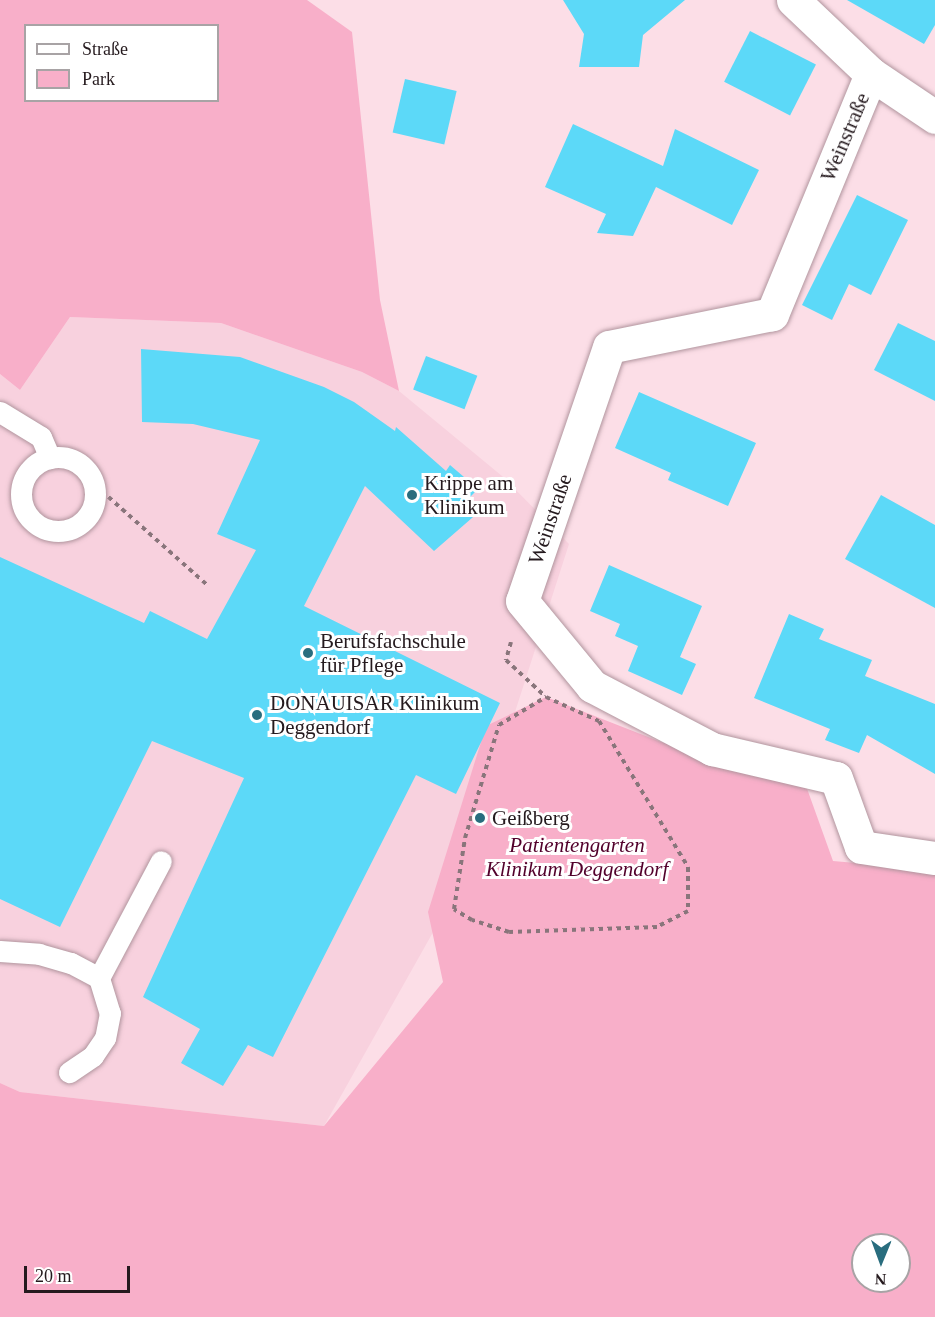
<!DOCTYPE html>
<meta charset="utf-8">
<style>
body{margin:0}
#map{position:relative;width:935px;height:1317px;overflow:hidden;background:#fcdee7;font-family:"Times New Roman",serif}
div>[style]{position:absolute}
.built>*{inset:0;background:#f8d1de}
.green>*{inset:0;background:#f8afc9}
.building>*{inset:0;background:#5cd9f8;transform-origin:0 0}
.path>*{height:4px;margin-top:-2px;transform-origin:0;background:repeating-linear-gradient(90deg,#89757b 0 4.5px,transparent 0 9px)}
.roads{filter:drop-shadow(0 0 2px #b1959e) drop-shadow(0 0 2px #b1959e)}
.service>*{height:21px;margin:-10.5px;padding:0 10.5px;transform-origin:10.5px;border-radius:10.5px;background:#fff}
.service>.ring{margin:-10.5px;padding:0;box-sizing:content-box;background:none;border:21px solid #fff;border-radius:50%}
.minor>*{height:33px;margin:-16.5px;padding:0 16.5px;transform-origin:16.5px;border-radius:16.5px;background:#fff}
.dots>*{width:16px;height:16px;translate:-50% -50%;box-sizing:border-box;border:3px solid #fff;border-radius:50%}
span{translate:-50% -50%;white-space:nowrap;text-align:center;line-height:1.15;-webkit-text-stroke:6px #fff;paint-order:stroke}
.street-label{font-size:21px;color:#251a1e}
.poi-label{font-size:21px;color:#251a1e}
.left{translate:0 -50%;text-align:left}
.park-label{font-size:21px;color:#52002b;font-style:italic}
.legend{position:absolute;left:24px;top:24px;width:195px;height:78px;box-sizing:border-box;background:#fff;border:2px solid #a8a3a5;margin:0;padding:8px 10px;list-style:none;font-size:18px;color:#251a1e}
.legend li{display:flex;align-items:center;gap:12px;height:30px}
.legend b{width:30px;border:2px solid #a8a3a5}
.north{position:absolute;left:851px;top:1233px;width:60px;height:60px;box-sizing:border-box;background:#fff;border:2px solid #a8a3a5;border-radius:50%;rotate:181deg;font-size:16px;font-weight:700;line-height:24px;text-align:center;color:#251a1e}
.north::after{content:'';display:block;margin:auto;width:21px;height:27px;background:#296d7e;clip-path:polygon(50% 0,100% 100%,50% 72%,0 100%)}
.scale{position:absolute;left:24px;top:1266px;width:106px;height:27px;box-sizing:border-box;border:3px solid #251a1e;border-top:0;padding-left:8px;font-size:18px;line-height:21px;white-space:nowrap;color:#251a1e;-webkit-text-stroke:4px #fff;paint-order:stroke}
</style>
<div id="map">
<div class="built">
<div style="clip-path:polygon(70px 317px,221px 323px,362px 372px,399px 391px,502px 476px,569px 544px,459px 886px,324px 1126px,20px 1092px,0 1083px,0 374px,20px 390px)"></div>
</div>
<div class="green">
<div style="clip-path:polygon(evenodd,0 0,307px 0,352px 32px,380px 300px,399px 391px,362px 372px,221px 323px,70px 317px,20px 390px,0 374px,0 0,26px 26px,218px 26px,218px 100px,26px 100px,26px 26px)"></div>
<div style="clip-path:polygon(evenodd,546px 697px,661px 742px,805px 783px,833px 861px,935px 870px,935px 1317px,0 1317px,0 1083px,20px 1092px,324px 1126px,443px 982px,428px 912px,486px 726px,546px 697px,863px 1245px,899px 1245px,899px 1281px,863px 1281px,863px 1245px)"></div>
</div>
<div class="building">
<div style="clip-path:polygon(563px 0,685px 0,643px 35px,639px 67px,579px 67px,584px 34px)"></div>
<div style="clip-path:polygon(847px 0,935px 0,935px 25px,924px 44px)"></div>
<div style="left:750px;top:31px;width:74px;height:57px;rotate:27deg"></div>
<div style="left:405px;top:79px;width:53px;height:55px;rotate:13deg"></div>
<div style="clip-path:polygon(573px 124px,663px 166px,675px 129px,759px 170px,732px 225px,656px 187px,633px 236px,597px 233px,606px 214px,545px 187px)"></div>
<div style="clip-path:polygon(857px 195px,908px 220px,871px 295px,849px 284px,832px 320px,802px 305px)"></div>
<div style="clip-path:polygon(898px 323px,935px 341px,935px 401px,874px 370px)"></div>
<div style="clip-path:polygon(141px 349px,240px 357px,324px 387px,354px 402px,395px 431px,396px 427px,446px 471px,450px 465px,478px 489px,468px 499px,480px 511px,434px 551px,365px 486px,304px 606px,500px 703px,456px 794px,416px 775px,273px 1057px,248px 1045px,223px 1086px,181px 1063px,200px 1029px,143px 997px,244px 778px,152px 741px,60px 927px,0 899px,0 557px,144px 623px,150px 611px,207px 639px,256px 550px,217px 534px,260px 440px,193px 424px,142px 422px)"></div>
<div style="left:426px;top:356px;width:55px;height:36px;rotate:21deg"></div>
<div style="clip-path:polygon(639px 392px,756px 443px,728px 506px,668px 480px,671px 473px,615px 448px)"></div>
<div style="clip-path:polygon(881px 495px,935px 525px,935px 608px,845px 559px)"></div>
<div style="clip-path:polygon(609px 565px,702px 606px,680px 657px,696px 664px,682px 695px,628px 671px,638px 646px,615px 636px,620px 624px,590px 611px)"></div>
<div style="clip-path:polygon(789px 614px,824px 629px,819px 639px,872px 660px,865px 676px,935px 704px,935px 774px,867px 735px,859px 753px,825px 740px,830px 729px,754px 698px)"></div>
</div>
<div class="path">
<div style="left:95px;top:485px;width:149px;rotate:41.7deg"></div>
<div style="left:511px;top:642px;width:19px;rotate:106deg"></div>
<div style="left:506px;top:660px;width:54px;rotate:42.8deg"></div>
<div style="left:546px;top:697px;width:58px;rotate:24.4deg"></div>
<div style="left:599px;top:721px;width:171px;rotate:58.6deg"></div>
<div style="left:688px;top:867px;width:44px;rotate:90deg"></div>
<div style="left:688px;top:911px;width:35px;rotate:153deg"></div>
<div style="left:657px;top:927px;width:148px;rotate:178.1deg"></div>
<div style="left:509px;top:932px;width:39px;rotate:-162deg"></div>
<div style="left:472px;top:920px;width:21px;rotate:-149deg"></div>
<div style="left:454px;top:909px;width:72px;rotate:-81.2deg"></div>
<div style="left:465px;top:838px;width:118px;rotate:-73.3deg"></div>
<div style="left:499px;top:725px;width:55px;rotate:-30.8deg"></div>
</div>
<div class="roads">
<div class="service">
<div style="left:0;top:412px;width:48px;rotate:31.4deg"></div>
<div style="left:41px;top:437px;width:23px;rotate:67deg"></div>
<div class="ring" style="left:21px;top:457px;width:53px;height:53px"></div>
<div style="left:0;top:951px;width:39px;rotate:4deg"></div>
<div style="left:39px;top:954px;width:33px;rotate:16deg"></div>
<div style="left:71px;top:963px;width:32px;rotate:28deg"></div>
<div style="left:99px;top:978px;width:37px;rotate:73deg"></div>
<div style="left:110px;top:1013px;width:25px;rotate:101deg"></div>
<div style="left:105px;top:1038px;width:22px;rotate:124deg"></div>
<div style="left:93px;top:1056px;width:29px;rotate:146deg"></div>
<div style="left:99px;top:978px;width:132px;rotate:-62.1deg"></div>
</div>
<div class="minor">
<div style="left:793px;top:0;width:108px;rotate:43.5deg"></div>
<div style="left:871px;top:74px;width:260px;rotate:112.4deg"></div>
<div style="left:772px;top:314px;width:166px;rotate:168.6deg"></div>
<div style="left:609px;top:347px;width:268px;rotate:108.9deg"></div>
<div style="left:522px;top:601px;width:110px;rotate:50.5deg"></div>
<div style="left:592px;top:686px;width:136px;rotate:27.7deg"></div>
<div style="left:712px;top:749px;width:127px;rotate:13.2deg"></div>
<div style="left:836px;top:778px;width:73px;rotate:70.1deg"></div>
<div style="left:861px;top:847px;width:75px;rotate:8.5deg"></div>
<div style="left:871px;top:74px;width:77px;rotate:33.9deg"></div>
</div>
</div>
<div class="dots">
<div style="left:412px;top:495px;background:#296d7e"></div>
<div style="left:308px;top:653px;background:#296d7e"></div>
<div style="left:257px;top:715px;background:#296d7e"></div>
<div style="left:480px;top:818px;background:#296d7e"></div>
</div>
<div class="street-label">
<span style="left:845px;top:137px;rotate:-67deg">Weinstraße</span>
<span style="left:550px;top:519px;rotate:-71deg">Weinstraße</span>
</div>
<div class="poi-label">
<span class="left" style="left:424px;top:495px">Krippe am<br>Klinikum</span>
<span class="left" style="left:320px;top:653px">Berufsfachschule<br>für Pflege</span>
<span class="left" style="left:270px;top:715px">DONAUISAR Klinikum<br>Deggendorf</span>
<span class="left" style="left:492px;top:818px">Geißberg</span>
</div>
<div class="park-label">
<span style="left:577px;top:857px">Patientengarten<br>Klinikum Deggendorf</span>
</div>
<ul class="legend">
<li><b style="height:8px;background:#fff"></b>Straße</li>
<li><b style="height:16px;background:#f8afc9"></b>Park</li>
</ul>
<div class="north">N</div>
<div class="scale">20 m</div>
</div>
